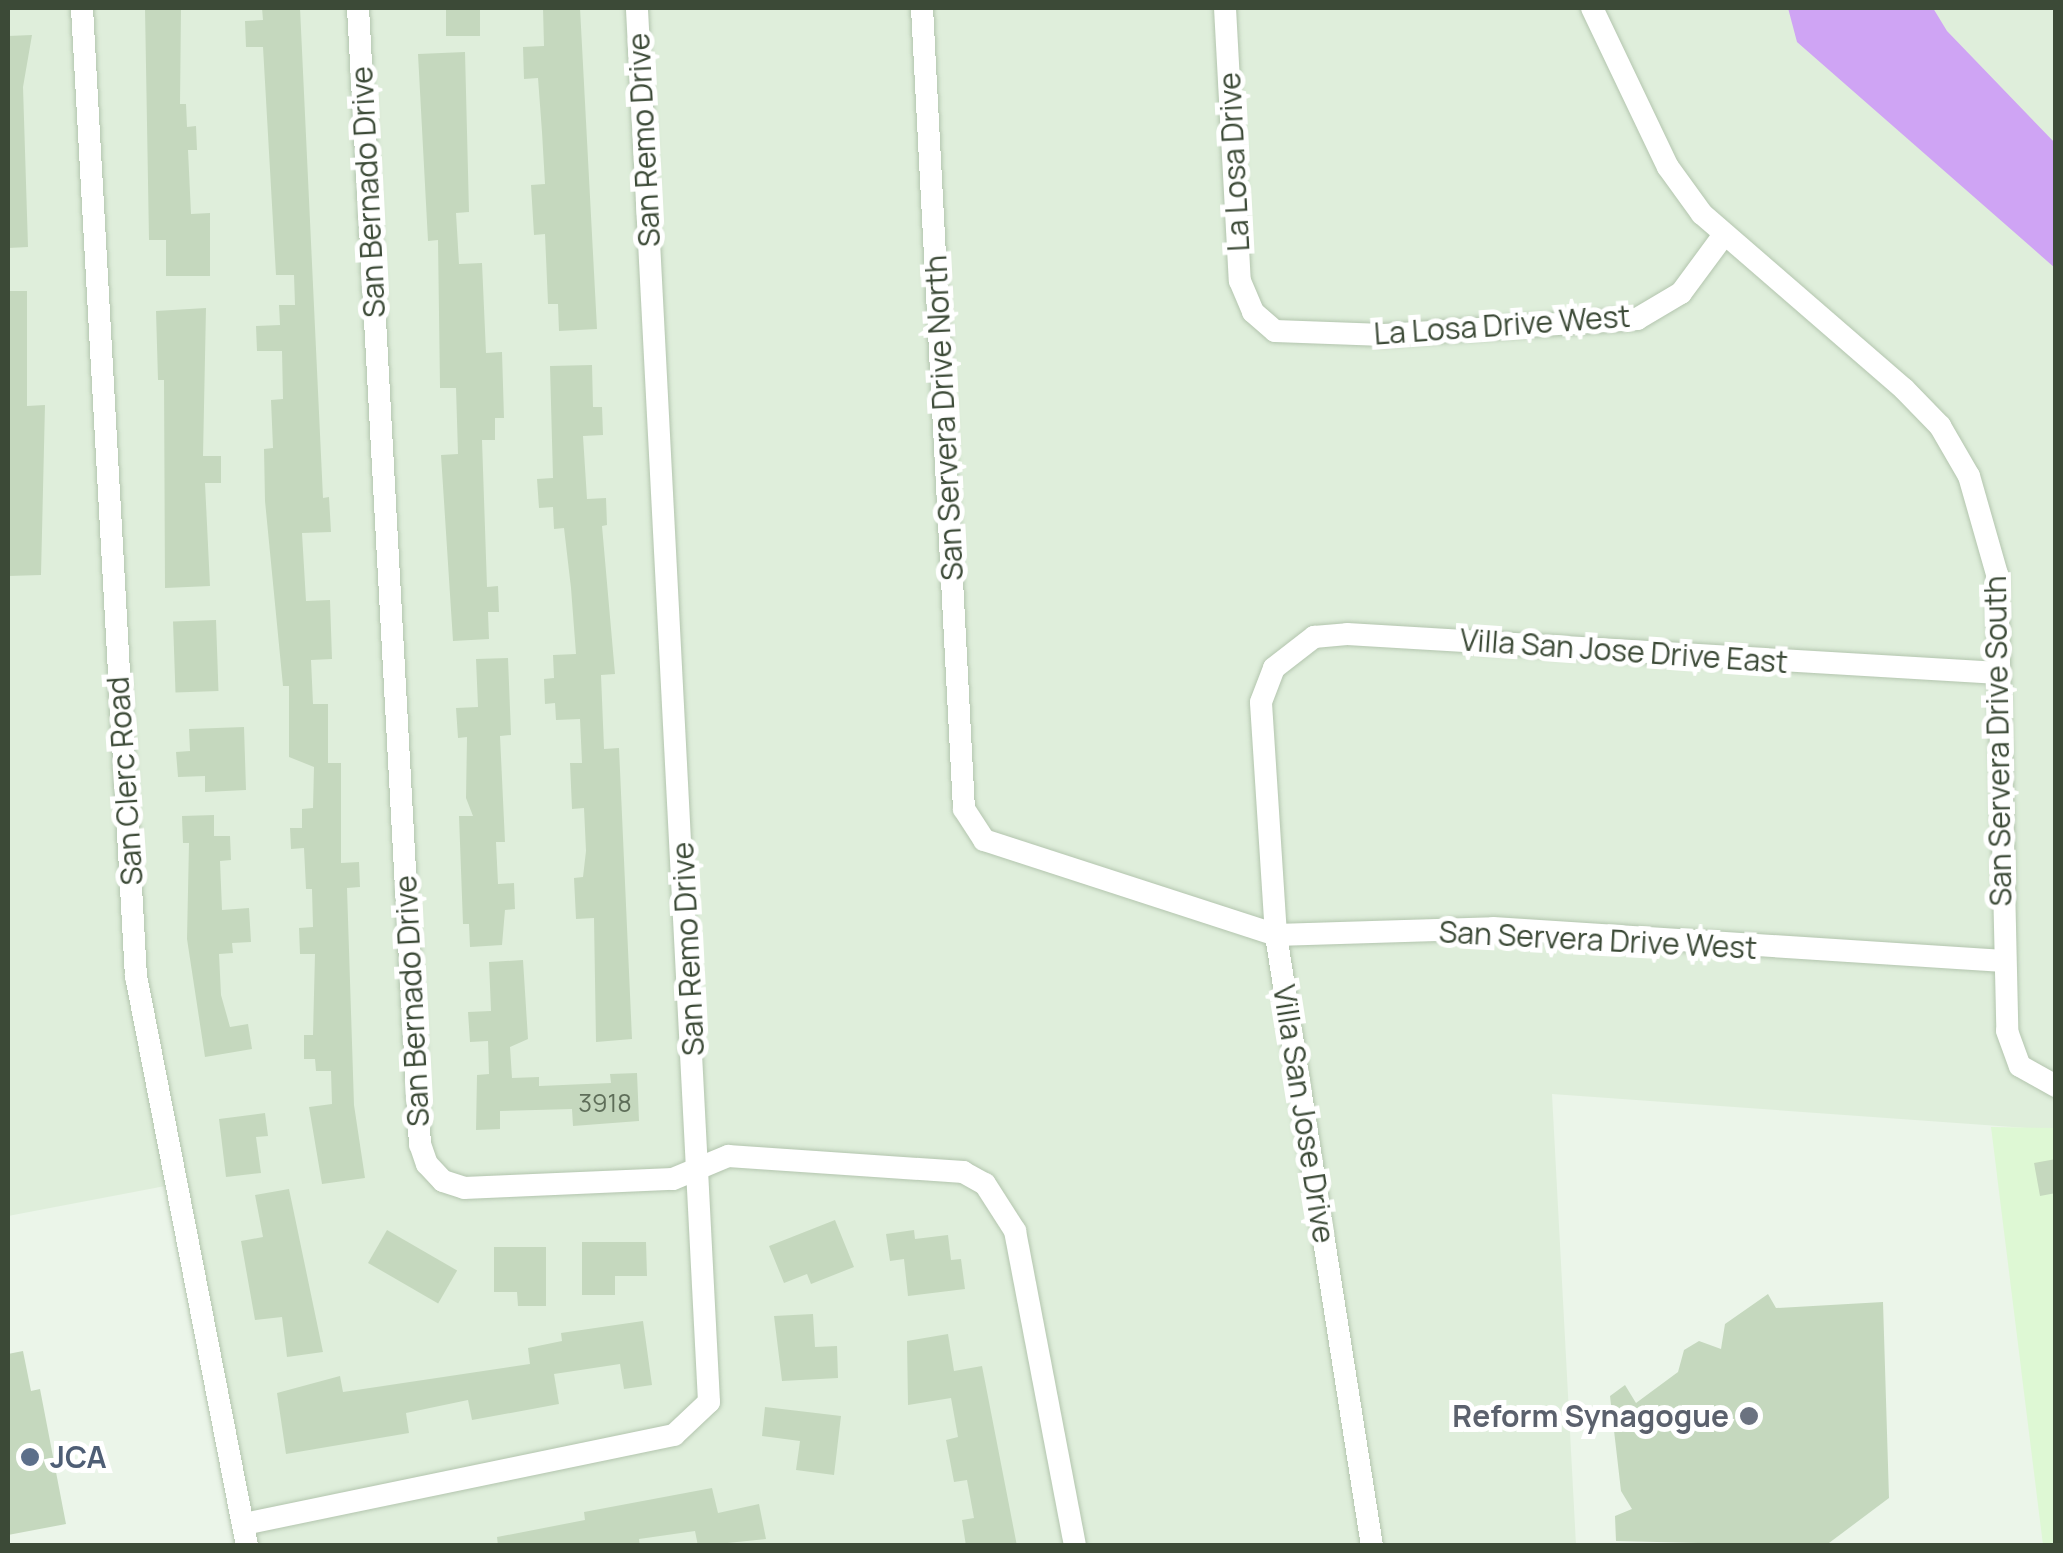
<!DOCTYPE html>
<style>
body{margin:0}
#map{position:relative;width:2063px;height:1553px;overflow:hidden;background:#ebf5e9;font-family:Manrope,sans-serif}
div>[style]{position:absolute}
.residential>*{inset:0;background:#dfeedb}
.commercial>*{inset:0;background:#def8d4}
.water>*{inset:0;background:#cfa4f4}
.building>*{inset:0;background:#c5d8be;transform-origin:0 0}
.roads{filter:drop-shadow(0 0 2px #b3c5ae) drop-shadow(0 0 2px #b3c5ae)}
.minor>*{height:22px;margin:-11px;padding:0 11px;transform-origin:11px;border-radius:11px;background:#fff}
.dots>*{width:28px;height:28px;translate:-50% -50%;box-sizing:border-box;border:5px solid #fff;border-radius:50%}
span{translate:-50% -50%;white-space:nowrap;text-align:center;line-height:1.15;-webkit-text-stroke:10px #fff;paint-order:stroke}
.number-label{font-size:25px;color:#5e6e59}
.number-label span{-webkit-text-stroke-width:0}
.street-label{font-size:30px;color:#3c4a37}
.worship-label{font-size:30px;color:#5b616d;font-weight:700}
.right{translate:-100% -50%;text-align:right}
.service-label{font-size:30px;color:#4e5e75;font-weight:700}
.left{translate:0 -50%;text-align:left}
.frame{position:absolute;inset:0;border:10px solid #3c4a37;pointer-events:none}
</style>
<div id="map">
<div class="residential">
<div style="clip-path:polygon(8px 8px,2055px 8px,2055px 1130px,1552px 1094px,1576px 1545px,257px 1545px,181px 1183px,8px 1216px)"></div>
</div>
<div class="commercial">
<div style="clip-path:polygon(1991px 1127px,2055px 1128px,2055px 1545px,2043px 1545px)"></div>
</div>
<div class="water">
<div style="clip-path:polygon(1788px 8px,1933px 8px,1947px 31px,2055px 143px,2055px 268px,1797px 42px)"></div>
</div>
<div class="building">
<div style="clip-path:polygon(145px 8px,181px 8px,180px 104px,186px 104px,187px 127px,196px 126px,197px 150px,188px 150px,191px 214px,210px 213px,210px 276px,166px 276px,166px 240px,149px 240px)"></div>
<div style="clip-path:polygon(262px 8px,300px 8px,323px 498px,329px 497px,331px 532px,302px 533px,306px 601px,330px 600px,332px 659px,311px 660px,313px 704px,328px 704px,328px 763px,341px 763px,341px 863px,359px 862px,360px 887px,347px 888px,354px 1105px,365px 1178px,322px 1184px,309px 1107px,332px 1104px,331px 1071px,316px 1071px,315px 1059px,304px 1059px,304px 1035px,313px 1035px,315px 954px,300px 954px,299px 928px,313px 927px,312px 889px,306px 889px,304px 848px,291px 849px,290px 828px,302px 828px,302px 809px,313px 808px,314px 767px,289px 757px,289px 686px,283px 686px,265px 501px,264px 449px,273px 448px,271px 400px,283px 399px,282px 351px,257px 351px,256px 326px,280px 325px,279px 305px,295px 305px,294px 275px,276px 275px,263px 47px,246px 47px,245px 21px,263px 20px)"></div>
<div style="left:446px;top:8px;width:34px;height:28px"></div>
<div style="clip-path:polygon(543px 8px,580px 8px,597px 329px,559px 331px,558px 304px,548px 304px,545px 234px,534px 235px,531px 185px,545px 184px,542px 132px,538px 78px,524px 79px,523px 47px,544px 46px)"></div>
<div style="clip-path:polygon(32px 35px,23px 87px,28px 247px,8px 248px,8px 36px)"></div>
<div style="clip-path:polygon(465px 52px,469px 212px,456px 213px,459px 264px,482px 263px,486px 353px,502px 352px,504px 418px,495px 418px,495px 440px,482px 440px,487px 587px,498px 586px,499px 612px,488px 612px,489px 639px,453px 641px,441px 455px,458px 454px,456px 388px,440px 388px,438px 240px,428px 241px,418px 54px)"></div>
<div style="clip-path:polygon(8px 291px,27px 291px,27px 406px,45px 405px,41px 575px,8px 576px)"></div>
<div style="clip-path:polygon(206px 308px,203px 456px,221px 456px,221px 483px,205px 483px,210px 586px,165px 588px,164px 380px,158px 380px,156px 311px)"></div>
<div style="clip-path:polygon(592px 365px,593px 407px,602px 407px,603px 435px,583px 436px,587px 499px,606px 498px,607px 525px,602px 526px,615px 674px,601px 675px,604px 749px,619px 748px,632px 1039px,596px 1042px,594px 918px,576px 919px,574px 878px,583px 877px,586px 851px,584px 808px,572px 809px,570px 763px,582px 763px,580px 719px,556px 720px,555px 703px,545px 704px,544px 679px,554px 678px,553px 655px,576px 654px,571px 588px,564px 528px,554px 529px,553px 507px,539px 508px,537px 479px,553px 478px,550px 366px)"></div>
<div style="left:216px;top:620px;width:71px;height:43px;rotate:88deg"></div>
<div style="clip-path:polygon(508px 658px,511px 735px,500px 736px,505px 842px,496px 842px,498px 884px,514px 883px,515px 909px,505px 910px,502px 945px,470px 947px,469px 924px,463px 924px,459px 816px,473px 816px,466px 798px,467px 737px,458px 738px,456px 708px,478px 707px,476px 659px)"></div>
<div style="clip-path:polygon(244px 727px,246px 790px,205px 792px,205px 776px,178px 777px,176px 752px,190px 751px,189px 729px)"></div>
<div style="clip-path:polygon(214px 815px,214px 836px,230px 836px,231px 860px,220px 861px,222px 910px,249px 908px,251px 942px,232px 943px,233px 953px,219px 954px,221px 995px,230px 1027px,248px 1024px,252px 1049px,205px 1057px,187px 939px,189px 843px,183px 843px,182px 816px)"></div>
<div style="clip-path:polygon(523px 960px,528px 1039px,510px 1047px,512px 1078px,539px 1077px,539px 1086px,611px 1083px,610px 1074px,637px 1073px,639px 1121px,573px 1126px,572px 1109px,500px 1111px,500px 1129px,476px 1130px,477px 1075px,489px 1074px,488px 1041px,470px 1042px,468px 1012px,491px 1011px,489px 962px)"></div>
<div style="clip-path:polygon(265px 1113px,268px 1136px,256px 1137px,261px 1173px,226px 1177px,219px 1119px)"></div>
<div style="clip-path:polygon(2056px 1159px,2056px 1193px,2040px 1196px,2034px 1163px)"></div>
<div style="clip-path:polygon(289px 1189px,323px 1352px,287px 1357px,282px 1317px,255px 1320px,241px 1241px,263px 1237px,255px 1195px)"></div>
<div style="clip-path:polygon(835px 1220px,854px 1267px,811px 1284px,807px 1274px,784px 1283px,769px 1246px)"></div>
<div style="left:387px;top:1230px;width:81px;height:38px;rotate:30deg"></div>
<div style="clip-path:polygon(914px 1230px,915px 1239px,948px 1235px,951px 1260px,961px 1259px,965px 1289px,908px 1296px,904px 1259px,890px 1261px,886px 1234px)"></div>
<div style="clip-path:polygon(582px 1242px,646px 1242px,647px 1276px,615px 1276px,615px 1295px,582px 1295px)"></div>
<div style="clip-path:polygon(494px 1247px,546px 1247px,546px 1306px,518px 1306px,517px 1292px,494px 1292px)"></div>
<div style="clip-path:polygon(1768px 1294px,1776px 1308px,1883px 1302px,1889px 1498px,1825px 1546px,1616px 1541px,1615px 1516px,1632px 1509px,1621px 1491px,1610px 1396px,1625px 1385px,1636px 1403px,1678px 1372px,1684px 1350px,1699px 1341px,1721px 1349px,1725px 1324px)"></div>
<div style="clip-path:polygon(813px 1314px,815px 1347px,837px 1346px,838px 1378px,782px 1381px,774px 1316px)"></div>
<div style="clip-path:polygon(643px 1321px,652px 1385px,624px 1389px,620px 1364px,554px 1374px,559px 1404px,472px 1420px,468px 1400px,406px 1413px,409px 1433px,286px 1454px,277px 1393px,340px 1376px,343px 1392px,530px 1364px,528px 1348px,562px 1341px,561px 1333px)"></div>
<div style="clip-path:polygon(948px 1334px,954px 1371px,982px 1366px,1017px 1546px,966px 1546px,962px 1520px,974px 1518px,967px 1480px,954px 1482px,946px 1440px,958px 1437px,951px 1398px,908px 1405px,907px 1341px)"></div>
<div style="clip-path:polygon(23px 1351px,31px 1391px,40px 1389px,66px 1524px,8px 1535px,8px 1354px)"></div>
<div style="clip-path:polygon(765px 1407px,841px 1416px,834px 1475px,796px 1470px,800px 1441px,762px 1436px)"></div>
<div style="clip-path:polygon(712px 1488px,718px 1513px,759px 1504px,766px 1539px,698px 1546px,695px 1531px,639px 1539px,640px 1546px,498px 1546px,497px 1537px,585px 1520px,584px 1512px)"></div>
</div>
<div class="roads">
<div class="minor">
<div style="left:82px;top:8px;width:970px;rotate:86.81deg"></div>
<div style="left:136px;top:976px;width:581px;rotate:78.98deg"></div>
<div style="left:358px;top:8px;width:1138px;rotate:86.88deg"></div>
<div style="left:420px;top:1144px;width:21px;rotate:71deg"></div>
<div style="left:427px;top:1164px;width:23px;rotate:47deg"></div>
<div style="left:443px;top:1181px;width:22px;rotate:18deg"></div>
<div style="left:464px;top:1188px;width:209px;rotate:-2.5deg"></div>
<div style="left:673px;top:1179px;width:60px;rotate:-22.7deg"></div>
<div style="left:728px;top:1156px;width:236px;rotate:3.9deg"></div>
<div style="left:963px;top:1172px;width:25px;rotate:29deg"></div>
<div style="left:985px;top:1184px;width:56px;rotate:57.4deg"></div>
<div style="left:1015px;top:1231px;width:321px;rotate:79.2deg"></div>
<div style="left:922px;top:8px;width:802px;rotate:87deg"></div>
<div style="left:964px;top:809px;width:37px;rotate:57deg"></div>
<div style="left:984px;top:840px;width:307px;rotate:18deg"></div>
<div style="left:1276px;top:935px;width:217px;rotate:-1.8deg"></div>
<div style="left:1493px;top:928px;width:512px;rotate:3.69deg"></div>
<div style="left:1225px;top:8px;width:273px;rotate:86.9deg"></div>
<div style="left:1240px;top:281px;width:34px;rotate:67deg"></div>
<div style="left:1253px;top:312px;width:29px;rotate:41deg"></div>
<div style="left:1275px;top:331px;width:109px;rotate:2.1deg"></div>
<div style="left:1384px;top:335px;width:254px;rotate:-3.6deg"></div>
<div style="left:1637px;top:319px;width:51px;rotate:-30.6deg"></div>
<div style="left:1681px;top:293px;width:71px;rotate:-53.6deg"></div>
<div style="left:1592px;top:8px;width:176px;rotate:64.5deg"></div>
<div style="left:1668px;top:167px;width:58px;rotate:54.1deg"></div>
<div style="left:1702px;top:214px;width:267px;rotate:40.9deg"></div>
<div style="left:1904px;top:389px;width:52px;rotate:45.8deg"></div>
<div style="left:1940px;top:426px;width:58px;rotate:59.9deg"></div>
<div style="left:1969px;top:476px;width:102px;rotate:74.1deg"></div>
<div style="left:1997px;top:574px;width:457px;rotate:88.7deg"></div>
<div style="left:2007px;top:1031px;width:37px;rotate:70deg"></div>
<div style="left:2020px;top:1066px;width:41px;rotate:29.1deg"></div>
<div style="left:244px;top:1524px;width:439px;rotate:-11.7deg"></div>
<div style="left:674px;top:1435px;width:48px;rotate:-43.3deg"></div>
<div style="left:709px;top:1402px;width:1396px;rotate:-92.96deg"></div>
<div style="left:1372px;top:1546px;width:618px;rotate:-98.93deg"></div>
<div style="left:1276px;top:935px;width:233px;rotate:-93.7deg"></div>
<div style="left:1261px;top:702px;width:36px;rotate:-69deg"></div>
<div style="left:1274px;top:668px;width:51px;rotate:-37.8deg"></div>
<div style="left:1314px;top:637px;width:33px;rotate:-5deg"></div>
<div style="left:1347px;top:634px;width:653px;rotate:3.42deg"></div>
</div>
</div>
<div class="dots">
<div style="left:1749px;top:1416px;background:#6b7280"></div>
<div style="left:30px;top:1457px;background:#5c6f8a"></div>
</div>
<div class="number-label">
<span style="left:605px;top:1103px">3918</span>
</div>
<div class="street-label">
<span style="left:644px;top:140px;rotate:-93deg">San Remo Drive</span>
<span style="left:1234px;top:162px;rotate:-93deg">La Losa Drive</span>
<span style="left:368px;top:192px;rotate:-93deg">San Bernado Drive</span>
<span style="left:1502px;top:325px;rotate:-4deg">La Losa Drive West</span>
<span style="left:944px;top:418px;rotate:-93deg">San Servera Drive North</span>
<span style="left:1624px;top:651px;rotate:4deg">Villa San Jose Drive East</span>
<span style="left:1998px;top:741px;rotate:-91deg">San Servera Drive South</span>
<span style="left:125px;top:781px;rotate:-94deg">San Clerc Road</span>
<span style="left:1598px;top:940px;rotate:3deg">San Servera Drive West</span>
<span style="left:688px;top:949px;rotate:-93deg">San Remo Drive</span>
<span style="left:412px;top:1001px;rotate:-93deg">San Bernado Drive</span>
<span style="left:1304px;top:1114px;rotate:81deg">Villa San Jose Drive</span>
</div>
<div class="worship-label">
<span class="right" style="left:1729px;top:1416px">Reform Synagogue</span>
</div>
<div class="service-label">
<span class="left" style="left:50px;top:1457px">JCA</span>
</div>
<div class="frame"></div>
</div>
